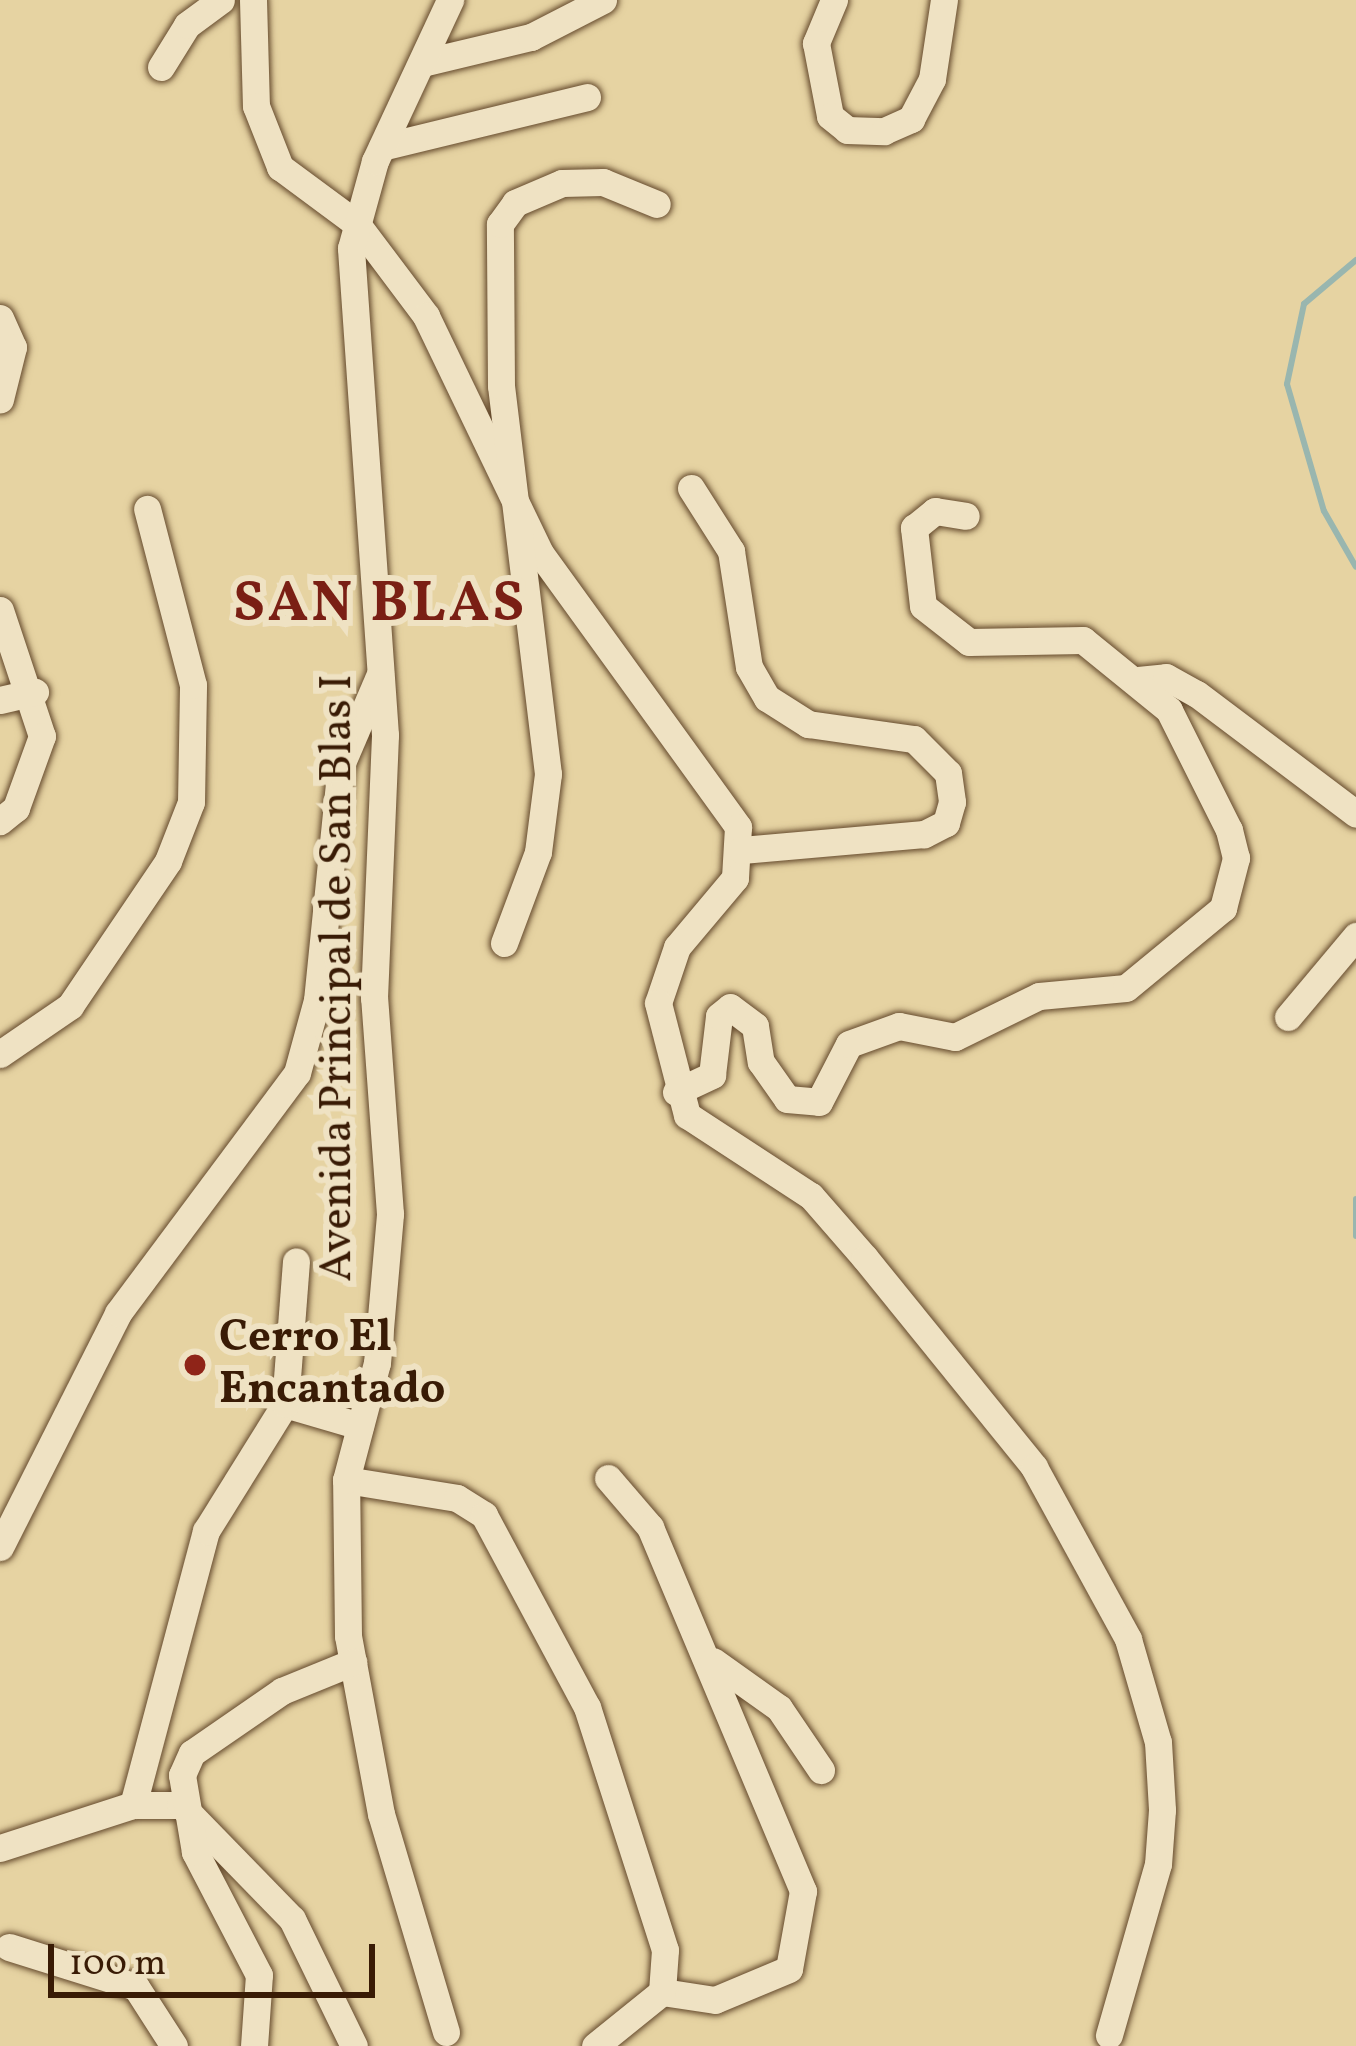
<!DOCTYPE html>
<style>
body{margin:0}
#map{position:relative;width:1356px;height:2046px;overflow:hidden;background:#e6d3a2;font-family:Vollkorn,serif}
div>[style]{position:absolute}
.stream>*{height:6px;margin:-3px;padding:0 3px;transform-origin:3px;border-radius:3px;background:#99b6af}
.roads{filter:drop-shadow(0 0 3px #64492c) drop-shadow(0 0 3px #64492c)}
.minor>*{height:27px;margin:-13.5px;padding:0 13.5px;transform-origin:13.5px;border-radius:13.5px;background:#efe2c3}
.dots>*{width:33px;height:33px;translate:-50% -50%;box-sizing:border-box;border:6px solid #efe2c3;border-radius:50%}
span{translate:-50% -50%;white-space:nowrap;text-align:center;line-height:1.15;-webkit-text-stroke:12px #efe2c3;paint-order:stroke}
.street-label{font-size:45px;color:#391b05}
.poi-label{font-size:45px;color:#391b05;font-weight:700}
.left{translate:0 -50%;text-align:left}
.district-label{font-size:57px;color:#7a1f14;font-weight:700;letter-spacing:3px}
.scale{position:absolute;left:48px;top:1944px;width:327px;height:54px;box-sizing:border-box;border:6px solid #391b05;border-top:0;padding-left:15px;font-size:36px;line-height:42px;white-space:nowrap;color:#391b05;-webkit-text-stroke:9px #efe2c3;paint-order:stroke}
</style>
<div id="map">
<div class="stream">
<div style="left:1356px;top:260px;width:68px;rotate:139.8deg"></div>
<div style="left:1304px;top:304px;width:82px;rotate:102deg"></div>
<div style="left:1287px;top:384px;width:132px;rotate:73.8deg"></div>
<div style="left:1324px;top:511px;width:64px;rotate:60.3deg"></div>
<div style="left:1356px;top:1199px;width:37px;rotate:90deg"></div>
</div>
<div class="roads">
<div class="minor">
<div style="left:253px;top:0;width:106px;rotate:88.4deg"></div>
<div style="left:256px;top:106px;width:66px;rotate:68.5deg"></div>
<div style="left:280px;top:167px;width:96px;rotate:36.5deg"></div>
<div style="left:357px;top:224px;width:115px;rotate:53.1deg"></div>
<div style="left:426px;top:316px;width:263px;rotate:64.3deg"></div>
<div style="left:540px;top:553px;width:338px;rotate:54.1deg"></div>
<div style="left:738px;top:827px;width:51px;rotate:93.4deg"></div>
<div style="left:735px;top:878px;width:90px;rotate:130deg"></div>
<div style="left:677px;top:947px;width:59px;rotate:108.7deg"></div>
<div style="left:658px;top:1003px;width:116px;rotate:75.5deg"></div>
<div style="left:687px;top:1115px;width:148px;rotate:33.2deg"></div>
<div style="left:811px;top:1196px;width:82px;rotate:48.9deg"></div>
<div style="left:865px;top:1258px;width:269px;rotate:51deg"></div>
<div style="left:1034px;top:1467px;width:196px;rotate:61.3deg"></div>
<div style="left:1128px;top:1639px;width:107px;rotate:73.8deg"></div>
<div style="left:1158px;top:1742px;width:68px;rotate:86.6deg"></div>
<div style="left:1162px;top:1810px;width:54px;rotate:94.2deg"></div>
<div style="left:1158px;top:1864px;width:178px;rotate:106deg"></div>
<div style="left:834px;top:0;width:47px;rotate:112.7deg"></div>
<div style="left:816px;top:43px;width:74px;rotate:79.1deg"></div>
<div style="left:830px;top:116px;width:22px;rotate:39deg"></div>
<div style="left:847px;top:130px;width:37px;rotate:2deg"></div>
<div style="left:884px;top:131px;width:30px;rotate:-24deg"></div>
<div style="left:911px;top:119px;width:45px;rotate:-62.3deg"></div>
<div style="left:932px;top:79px;width:80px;rotate:-81.4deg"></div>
<div style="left:426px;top:62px;width:108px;rotate:-13.4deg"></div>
<div style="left:531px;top:37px;width:81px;rotate:-27.2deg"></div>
<div style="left:161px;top:67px;width:49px;rotate:-58.2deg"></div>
<div style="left:187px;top:25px;width:42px;rotate:-36.3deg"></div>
<div style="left:382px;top:147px;width:211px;rotate:-13.7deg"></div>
<div style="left:0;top:318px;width:32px;rotate:66deg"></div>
<div style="left:13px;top:347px;width:54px;rotate:104deg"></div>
<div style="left:691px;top:488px;width:75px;rotate:57.6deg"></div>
<div style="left:731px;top:551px;width:117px;rotate:81.2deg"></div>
<div style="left:749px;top:667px;width:36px;rotate:60deg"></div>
<div style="left:767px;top:698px;width:49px;rotate:32.4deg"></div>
<div style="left:808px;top:724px;width:107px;rotate:8.1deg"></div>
<div style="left:914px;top:739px;width:48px;rotate:45deg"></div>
<div style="left:948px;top:773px;width:29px;rotate:82deg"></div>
<div style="left:952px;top:802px;width:22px;rotate:106deg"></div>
<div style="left:946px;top:823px;width:25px;rotate:153deg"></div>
<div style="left:924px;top:834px;width:183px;rotate:175deg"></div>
<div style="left:0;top:610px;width:133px;rotate:71.6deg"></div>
<div style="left:42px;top:736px;width:77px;rotate:109.9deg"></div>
<div style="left:16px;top:808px;width:21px;rotate:141deg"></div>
<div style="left:1138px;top:680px;width:28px;rotate:-6deg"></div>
<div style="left:1166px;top:677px;width:35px;rotate:29deg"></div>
<div style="left:1197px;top:694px;width:199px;rotate:37deg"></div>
<div style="left:0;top:700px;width:36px;rotate:-13deg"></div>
<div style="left:504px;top:943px;width:97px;rotate:-69.5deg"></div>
<div style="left:538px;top:852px;width:79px;rotate:-82.7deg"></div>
<div style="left:548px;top:774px;width:391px;rotate:-96.9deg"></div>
<div style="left:501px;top:386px;width:162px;rotate:-90.4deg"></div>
<div style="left:500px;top:224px;width:26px;rotate:-54deg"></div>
<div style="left:515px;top:203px;width:51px;rotate:-23.1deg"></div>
<div style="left:562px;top:183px;width:41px;rotate:-1.4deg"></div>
<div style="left:603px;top:182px;width:58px;rotate:22.2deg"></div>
<div style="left:1288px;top:1017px;width:106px;rotate:-50deg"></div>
<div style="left:0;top:1054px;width:85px;rotate:-34.4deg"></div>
<div style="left:70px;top:1006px;width:175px;rotate:-55.9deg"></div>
<div style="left:168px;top:861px;width:63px;rotate:-68.7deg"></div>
<div style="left:191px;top:802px;width:117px;rotate:-89deg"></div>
<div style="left:193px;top:685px;width:182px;rotate:-104.6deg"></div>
<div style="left:676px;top:1092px;width:40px;rotate:-25deg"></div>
<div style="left:712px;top:1075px;width:59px;rotate:-83.2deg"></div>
<div style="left:719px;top:1016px;width:14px;rotate:-39deg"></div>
<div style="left:730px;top:1007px;width:31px;rotate:37deg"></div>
<div style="left:755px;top:1026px;width:36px;rotate:81deg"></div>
<div style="left:761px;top:1062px;width:45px;rotate:54.9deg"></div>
<div style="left:787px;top:1099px;width:32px;rotate:5deg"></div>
<div style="left:819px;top:1102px;width:65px;rotate:-62.7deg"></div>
<div style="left:849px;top:1044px;width:53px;rotate:-19.8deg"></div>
<div style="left:899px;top:1026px;width:57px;rotate:11.1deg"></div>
<div style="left:955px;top:1037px;width:93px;rotate:-26deg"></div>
<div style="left:1039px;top:996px;width:87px;rotate:-5.3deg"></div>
<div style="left:1126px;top:988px;width:126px;rotate:-39.5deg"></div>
<div style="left:1223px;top:908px;width:52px;rotate:-75.4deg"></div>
<div style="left:1236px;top:858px;width:29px;rotate:-104deg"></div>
<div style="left:1229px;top:830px;width:134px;rotate:-116.6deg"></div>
<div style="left:1169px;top:710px;width:111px;rotate:-140.9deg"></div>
<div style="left:1083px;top:640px;width:114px;rotate:179deg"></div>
<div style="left:969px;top:642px;width:58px;rotate:-142deg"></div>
<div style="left:923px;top:606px;width:79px;rotate:-96.6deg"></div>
<div style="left:914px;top:528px;width:27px;rotate:-39deg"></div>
<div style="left:935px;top:511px;width:31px;rotate:9deg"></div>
<div style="left:285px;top:1404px;width:78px;rotate:16.3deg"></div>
<div style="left:608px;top:1478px;width:65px;rotate:49.4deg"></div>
<div style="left:650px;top:1527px;width:395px;rotate:67.2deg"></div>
<div style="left:803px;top:1891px;width:79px;rotate:100.2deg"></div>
<div style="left:789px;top:1969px;width:80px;rotate:157.3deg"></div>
<div style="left:715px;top:2000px;width:54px;rotate:-171.4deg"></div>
<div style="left:346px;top:1480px;width:112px;rotate:9.2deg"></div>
<div style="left:457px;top:1498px;width:32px;rotate:32deg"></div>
<div style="left:484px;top:1515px;width:218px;rotate:61.8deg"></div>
<div style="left:587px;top:1707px;width:255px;rotate:72.2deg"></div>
<div style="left:665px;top:1950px;width:42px;rotate:94.1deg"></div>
<div style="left:662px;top:1992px;width:86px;rotate:141.1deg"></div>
<div style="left:0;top:1547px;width:262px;rotate:-63.2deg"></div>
<div style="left:118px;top:1313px;width:299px;rotate:-53.3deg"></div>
<div style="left:297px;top:1073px;width:76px;rotate:-74.7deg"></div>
<div style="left:317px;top:1000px;width:236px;rotate:-84.2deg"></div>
<div style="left:341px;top:765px;width:99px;rotate:-66.8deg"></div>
<div style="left:713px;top:1661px;width:81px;rotate:35.5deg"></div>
<div style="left:779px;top:1708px;width:75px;rotate:55.9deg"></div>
<div style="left:133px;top:1805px;width:284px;rotate:-75.1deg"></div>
<div style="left:206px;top:1531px;width:150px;rotate:-58.1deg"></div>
<div style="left:285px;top:1404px;width:143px;rotate:-85.6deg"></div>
<div style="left:0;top:1848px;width:140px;rotate:-17.9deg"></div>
<div style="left:133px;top:1805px;width:48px"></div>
<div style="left:181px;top:1805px;width:159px;rotate:45.8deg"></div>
<div style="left:292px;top:1919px;width:141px;rotate:64deg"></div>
<div style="left:9px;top:1947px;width:133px;rotate:17.5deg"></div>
<div style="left:136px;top:1987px;width:70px;rotate:57.2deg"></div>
<div style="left:446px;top:2032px;width:227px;rotate:-106.6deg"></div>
<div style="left:381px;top:1814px;width:181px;rotate:-100.5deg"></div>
<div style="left:348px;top:1636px;width:156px;rotate:-90.7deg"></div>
<div style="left:346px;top:1480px;width:121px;rotate:-75.2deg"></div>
<div style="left:377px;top:1363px;width:150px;rotate:-85deg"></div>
<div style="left:390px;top:1214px;width:217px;rotate:-94.2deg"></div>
<div style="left:374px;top:998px;width:263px;rotate:-87.6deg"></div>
<div style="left:385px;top:735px;width:488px;rotate:-94deg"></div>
<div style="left:351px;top:248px;width:90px;rotate:-74.6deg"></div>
<div style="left:375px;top:161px;width:178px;rotate:-65deg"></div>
<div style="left:254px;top:2046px;width:71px;rotate:-86deg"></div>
<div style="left:259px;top:1975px;width:139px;rotate:-117.5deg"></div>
<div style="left:195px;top:1852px;width:78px;rotate:-99.6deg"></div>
<div style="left:182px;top:1775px;width:24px;rotate:-66deg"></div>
<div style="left:192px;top:1753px;width:109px;rotate:-34.6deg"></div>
<div style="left:282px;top:1691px;width:77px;rotate:-22.2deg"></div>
</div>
</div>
<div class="dots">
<div style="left:195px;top:1365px;background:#8f2418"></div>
</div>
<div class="street-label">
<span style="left:339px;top:978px;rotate:-90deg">Avenida Principal de San Blas I</span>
</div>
<div class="poi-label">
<span class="left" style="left:219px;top:1365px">Cerro El<br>Encantado</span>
</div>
<div class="district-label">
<span style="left:380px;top:606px">SAN BLAS</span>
</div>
<div class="scale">100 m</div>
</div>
